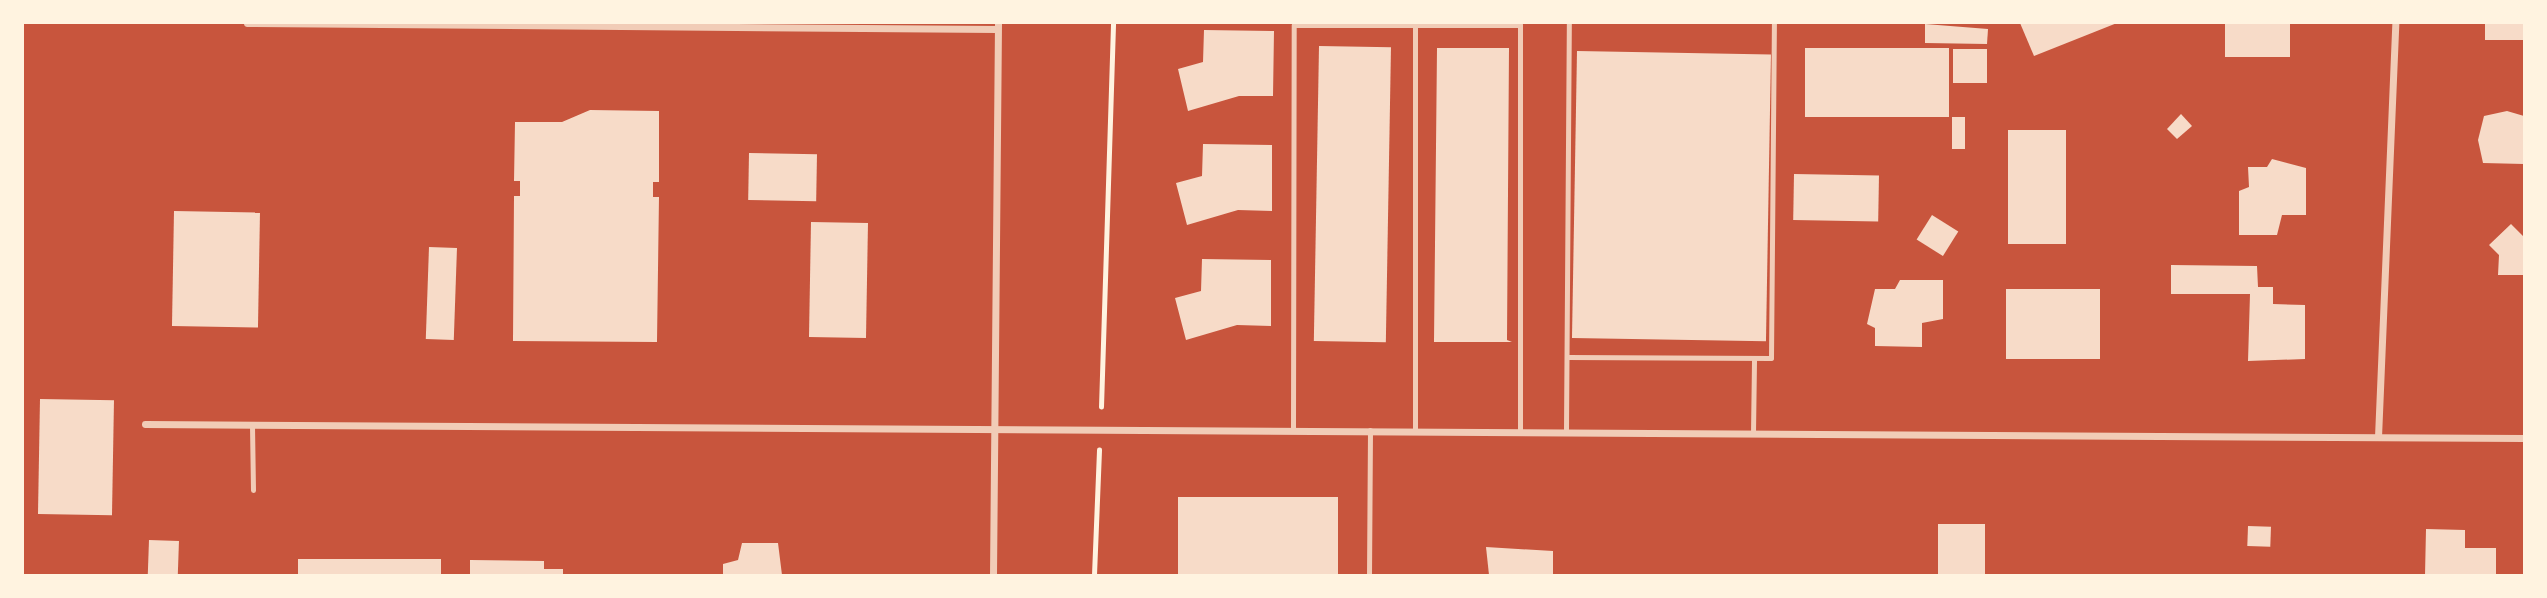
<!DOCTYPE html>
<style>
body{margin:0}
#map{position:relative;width:2547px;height:598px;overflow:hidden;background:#c8553d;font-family:Manrope,sans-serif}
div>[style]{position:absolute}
.building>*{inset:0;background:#f7dbc8;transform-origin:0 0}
.path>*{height:4.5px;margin:-2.25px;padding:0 2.25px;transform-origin:2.25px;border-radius:2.25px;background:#fff3e0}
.service>*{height:5px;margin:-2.5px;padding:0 2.5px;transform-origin:2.5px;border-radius:2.5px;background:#f1ccb7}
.minor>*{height:7px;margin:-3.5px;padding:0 3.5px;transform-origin:3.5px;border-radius:3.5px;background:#f1ccb7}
span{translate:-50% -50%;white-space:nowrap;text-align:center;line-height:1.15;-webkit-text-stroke:5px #fff3e0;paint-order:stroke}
.frame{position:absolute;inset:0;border:24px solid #fff3e0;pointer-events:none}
</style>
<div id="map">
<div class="building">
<div style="clip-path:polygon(2020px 23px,2117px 23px,2034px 56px)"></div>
<div style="left:2225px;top:23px;width:65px;height:34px"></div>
<div style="left:2485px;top:23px;width:39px;height:17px"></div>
<div style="clip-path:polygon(1925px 24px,1988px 29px,1987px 44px,1925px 43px)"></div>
<div style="clip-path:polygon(1204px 30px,1274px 31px,1273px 96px,1239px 96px,1188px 111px,1178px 69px,1203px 62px)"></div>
<div style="left:1319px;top:46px;width:72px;height:295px;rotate:1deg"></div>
<div style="clip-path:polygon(1437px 48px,1509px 48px,1507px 340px,1512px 342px,1434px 342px)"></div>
<div style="left:1805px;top:48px;width:144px;height:69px"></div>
<div style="left:1953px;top:49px;width:34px;height:34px"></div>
<div style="left:1577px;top:51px;width:194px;height:287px;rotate:1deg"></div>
<div style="clip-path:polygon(590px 110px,659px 111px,659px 182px,653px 182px,653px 197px,659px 197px,657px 342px,513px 341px,514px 196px,520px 196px,520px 181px,514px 181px,515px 122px,562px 122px)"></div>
<div style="clip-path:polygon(2507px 111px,2524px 116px,2524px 164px,2483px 163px,2478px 140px,2484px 116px)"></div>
<div style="clip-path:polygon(2181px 114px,2192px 126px,2177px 139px,2167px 129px)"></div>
<div style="left:1952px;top:117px;width:13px;height:32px"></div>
<div style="left:2008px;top:130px;width:58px;height:114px"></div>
<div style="clip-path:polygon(1203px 144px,1272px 145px,1272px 211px,1238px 210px,1187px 225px,1176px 183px,1202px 176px)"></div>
<div style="left:749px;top:153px;width:68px;height:47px;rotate:1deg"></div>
<div style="clip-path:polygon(2272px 159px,2306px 168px,2306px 215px,2282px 215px,2277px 235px,2239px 235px,2239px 191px,2249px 187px,2248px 167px,2267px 167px)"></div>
<div style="left:1794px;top:174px;width:85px;height:46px;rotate:1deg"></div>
<div style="left:174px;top:211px;width:86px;height:115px;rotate:1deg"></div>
<div style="left:1932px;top:215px;width:31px;height:29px;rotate:32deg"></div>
<div style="left:811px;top:222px;width:57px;height:115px;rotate:1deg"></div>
<div style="clip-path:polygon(2511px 224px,2524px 237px,2524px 275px,2498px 275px,2499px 255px,2489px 245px)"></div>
<div style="left:429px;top:247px;width:28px;height:92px;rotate:2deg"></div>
<div style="clip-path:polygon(1202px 259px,1271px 260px,1271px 326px,1237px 325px,1186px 340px,1175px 298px,1201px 291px)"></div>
<div style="clip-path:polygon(2171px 265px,2257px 266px,2258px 287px,2273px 287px,2273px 304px,2305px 305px,2305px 359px,2248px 361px,2250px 294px,2171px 294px)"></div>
<div style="clip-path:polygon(1900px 280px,1943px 280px,1943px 319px,1922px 323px,1922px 347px,1875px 346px,1875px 328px,1867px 324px,1875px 289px,1895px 289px)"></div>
<div style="left:2006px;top:289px;width:94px;height:70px"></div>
<div style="left:40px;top:399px;width:74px;height:115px;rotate:1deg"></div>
<div style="left:1178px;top:497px;width:160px;height:78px"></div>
<div style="left:1938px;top:524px;width:47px;height:51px"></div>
<div style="left:2248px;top:526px;width:23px;height:20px;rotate:2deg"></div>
<div style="clip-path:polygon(2426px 529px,2465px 530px,2465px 548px,2496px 548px,2496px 575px,2425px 575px)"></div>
<div style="left:149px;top:540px;width:30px;height:35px;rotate:2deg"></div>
<div style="clip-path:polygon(742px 543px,778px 543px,782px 575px,723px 575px,723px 564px,738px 560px)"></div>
<div style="clip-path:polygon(1486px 547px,1553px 551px,1553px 575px,1489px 575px)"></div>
<div style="left:298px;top:559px;width:143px;height:16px"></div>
<div style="clip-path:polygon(470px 560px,544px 561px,544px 569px,563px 569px,563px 575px,470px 575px)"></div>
</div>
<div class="path">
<div style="left:1101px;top:407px;width:384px;rotate:-88.2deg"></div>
<div style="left:1094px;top:575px;width:125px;rotate:-87.7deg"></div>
</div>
<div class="service">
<div style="left:1567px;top:357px;width:204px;rotate:0.3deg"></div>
<div style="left:1771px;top:358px;width:335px;rotate:-89.5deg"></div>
<div style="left:252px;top:426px;width:64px;rotate:89.1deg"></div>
<div style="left:1293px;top:429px;width:404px;rotate:-89.9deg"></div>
<div style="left:1294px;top:25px;width:226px"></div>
<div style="left:1520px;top:25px;width:406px;rotate:90deg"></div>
<div style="left:1415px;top:430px;width:405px;rotate:-90deg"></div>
<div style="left:1566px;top:431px;width:408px;rotate:-89.6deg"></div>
<div style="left:1753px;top:433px;width:75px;rotate:-89.2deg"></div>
<div style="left:1369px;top:575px;width:145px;rotate:-89.6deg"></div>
</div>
<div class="minor">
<div style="left:247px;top:23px;width:750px;rotate:0.46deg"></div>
<div style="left:145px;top:424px;width:2379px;rotate:0.34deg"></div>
<div style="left:2378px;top:437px;width:414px;rotate:-87.6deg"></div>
<div style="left:993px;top:575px;width:552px;rotate:-89.48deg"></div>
</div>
<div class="frame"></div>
</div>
